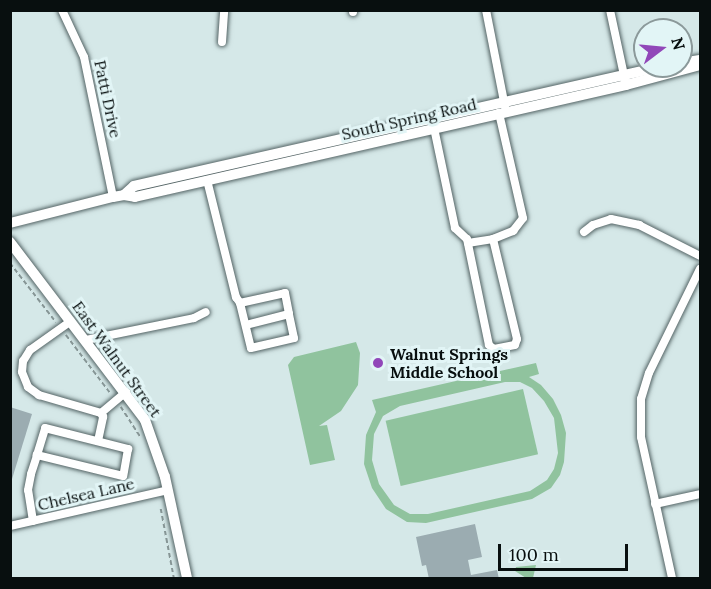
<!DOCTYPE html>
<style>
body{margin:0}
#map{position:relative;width:711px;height:589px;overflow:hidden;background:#d5e8e8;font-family:Lora,serif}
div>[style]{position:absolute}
.green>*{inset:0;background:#90c39e;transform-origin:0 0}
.building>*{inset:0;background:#9bacb1}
.path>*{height:1.5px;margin-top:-0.75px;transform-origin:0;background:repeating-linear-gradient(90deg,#879696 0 4.5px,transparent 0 7.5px)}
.roads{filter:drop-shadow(0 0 2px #546465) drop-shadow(0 0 2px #546465)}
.minor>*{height:8px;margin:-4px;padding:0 4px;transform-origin:4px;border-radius:4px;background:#fff}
.major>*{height:10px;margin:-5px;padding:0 5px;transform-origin:5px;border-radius:5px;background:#fff}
.dots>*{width:16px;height:16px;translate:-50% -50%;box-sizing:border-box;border:3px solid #e2f5f6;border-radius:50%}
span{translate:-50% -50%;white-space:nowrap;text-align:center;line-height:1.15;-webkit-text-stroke:6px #e2f5f6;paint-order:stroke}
.street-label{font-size:16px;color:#080f0f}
.poi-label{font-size:16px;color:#080f0f;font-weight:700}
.left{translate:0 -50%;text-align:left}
.frame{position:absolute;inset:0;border:12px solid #080f0f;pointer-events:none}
.north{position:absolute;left:633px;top:18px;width:60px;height:60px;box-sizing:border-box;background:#e2f5f6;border:2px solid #8b999a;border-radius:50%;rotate:74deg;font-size:16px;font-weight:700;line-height:24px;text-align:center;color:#080f0f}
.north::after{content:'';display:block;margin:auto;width:21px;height:27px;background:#9147b9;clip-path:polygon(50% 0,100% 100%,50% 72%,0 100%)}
.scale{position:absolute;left:498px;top:544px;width:130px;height:27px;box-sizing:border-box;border:3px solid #080f0f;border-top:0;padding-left:8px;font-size:18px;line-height:21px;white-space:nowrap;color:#080f0f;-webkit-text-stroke:4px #e2f5f6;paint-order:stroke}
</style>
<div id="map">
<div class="green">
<div style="clip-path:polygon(356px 342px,360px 353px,358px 385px,341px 411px,319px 426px,327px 425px,335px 460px,310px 465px,288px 365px,294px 357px)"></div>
<div style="clip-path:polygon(evenodd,536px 363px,539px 374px,529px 377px,541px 385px,553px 399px,561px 415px,566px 433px,564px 462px,560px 475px,551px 488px,532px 499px,426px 523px,407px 522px,386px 509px,372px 488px,364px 464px,366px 435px,376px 412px,372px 400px,536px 363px,505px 382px,520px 382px,532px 388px,544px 401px,554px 418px,558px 453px,554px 469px,547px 480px,530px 491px,428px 514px,410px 514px,394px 505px,379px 484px,372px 460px,374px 434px,383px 416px,400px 406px,505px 382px)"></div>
<div style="left:523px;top:389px;width:67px;height:141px;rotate:77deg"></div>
<div style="clip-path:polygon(536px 565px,533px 578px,526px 578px,515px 571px,516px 567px)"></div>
</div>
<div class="building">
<div style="clip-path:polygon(10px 407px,32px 414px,12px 479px,10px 479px)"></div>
<div style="clip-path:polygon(475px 524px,482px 557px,468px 560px,471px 575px,497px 570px,499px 579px,429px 579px,426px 565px,422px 566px,416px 537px)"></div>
</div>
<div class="path">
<div style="left:10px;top:263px;width:75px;rotate:52.1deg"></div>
<div style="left:66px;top:335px;width:74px;rotate:52.7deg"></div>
<div style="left:121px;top:407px;width:35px;rotate:57deg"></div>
<div style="left:161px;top:509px;width:70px;rotate:79.3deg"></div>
</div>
<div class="roads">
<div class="minor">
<div style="left:62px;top:10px;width:52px;rotate:64.9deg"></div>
<div style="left:84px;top:57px;width:143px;rotate:78.3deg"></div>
<div style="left:353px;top:10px;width:2px;rotate:90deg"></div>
<div style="left:486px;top:10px;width:99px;rotate:78.9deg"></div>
<div style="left:610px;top:10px;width:72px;rotate:77.9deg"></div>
<div style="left:222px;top:42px;width:32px;rotate:-86deg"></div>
<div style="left:434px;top:128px;width:102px;rotate:78.1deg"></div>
<div style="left:455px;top:228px;width:16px;rotate:43deg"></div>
<div style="left:467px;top:239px;width:108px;rotate:78.3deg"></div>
<div style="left:489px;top:345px;width:6px;rotate:39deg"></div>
<div style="left:494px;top:349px;width:21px;rotate:-11deg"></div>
<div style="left:515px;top:345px;width:6px;rotate:-72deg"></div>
<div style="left:517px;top:339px;width:103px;rotate:-103.5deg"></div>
<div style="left:493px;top:239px;width:22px;rotate:-22deg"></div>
<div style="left:513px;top:231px;width:16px;rotate:-52deg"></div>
<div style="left:523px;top:218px;width:108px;rotate:-102.9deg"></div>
<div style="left:207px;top:180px;width:121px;rotate:76.1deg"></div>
<div style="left:236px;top:297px;width:7px;rotate:56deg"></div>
<div style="left:240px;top:303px;width:46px;rotate:76.3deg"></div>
<div style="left:251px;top:348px;width:44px;rotate:-13.1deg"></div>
<div style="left:294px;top:338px;width:25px;rotate:-102deg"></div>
<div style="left:584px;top:232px;width:11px;rotate:-38deg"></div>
<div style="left:593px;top:225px;width:19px;rotate:-18deg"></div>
<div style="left:611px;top:219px;width:29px;rotate:12deg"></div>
<div style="left:639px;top:225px;width:68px;rotate:26.9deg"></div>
<div style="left:468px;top:243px;width:25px;rotate:-9deg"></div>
<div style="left:240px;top:303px;width:46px;rotate:-12.5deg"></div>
<div style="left:285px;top:293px;width:21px;rotate:79deg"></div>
<div style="left:289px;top:314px;width:44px;rotate:165.7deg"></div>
<div style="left:71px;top:321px;width:50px;rotate:144.7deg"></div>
<div style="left:30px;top:350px;width:13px;rotate:122deg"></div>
<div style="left:23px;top:361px;width:11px;rotate:95deg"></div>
<div style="left:22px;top:372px;width:16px;rotate:68deg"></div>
<div style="left:28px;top:387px;width:14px;rotate:36deg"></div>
<div style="left:39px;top:395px;width:65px;rotate:16.2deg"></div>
<div style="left:101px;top:413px;width:33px;rotate:-40deg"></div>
<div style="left:86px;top:340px;width:110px;rotate:-11.5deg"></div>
<div style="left:194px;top:318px;width:13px;rotate:-27deg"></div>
<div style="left:98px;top:441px;width:25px;rotate:-78deg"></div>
<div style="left:103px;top:417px;width:4px;rotate:-117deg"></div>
<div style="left:655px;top:504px;width:46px;rotate:-12.5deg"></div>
<div style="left:33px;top:521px;width:31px;rotate:-99deg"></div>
<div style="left:28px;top:490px;width:16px;rotate:-79deg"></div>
<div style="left:31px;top:474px;width:20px;rotate:-72deg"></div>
<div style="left:37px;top:455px;width:28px;rotate:-73deg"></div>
<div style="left:45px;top:428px;width:86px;rotate:14.2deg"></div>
<div style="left:128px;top:449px;width:27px;rotate:100deg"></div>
<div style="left:123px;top:476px;width:89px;rotate:-166.3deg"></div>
<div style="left:10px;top:526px;width:162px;rotate:-12.8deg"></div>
<div style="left:672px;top:578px;width:144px;rotate:-102.4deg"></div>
<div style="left:641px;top:437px;width:38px;rotate:-90deg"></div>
<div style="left:641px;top:399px;width:27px;rotate:-73deg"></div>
<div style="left:649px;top:373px;width:116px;rotate:-63.9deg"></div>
</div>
<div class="major">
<div style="left:681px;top:63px;width:19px;rotate:-9deg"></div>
<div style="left:124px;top:195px;width:13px;rotate:-42deg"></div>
<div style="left:134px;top:186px;width:543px;rotate:-12.76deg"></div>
<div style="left:10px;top:223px;width:106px;rotate:-14.2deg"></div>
<div style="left:113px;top:197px;width:11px;rotate:-10deg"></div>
<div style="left:124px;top:195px;width:11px;rotate:10deg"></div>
<div style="left:135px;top:197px;width:504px;rotate:-12.85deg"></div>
<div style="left:626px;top:85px;width:77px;rotate:-15.1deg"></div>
<div style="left:10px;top:242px;width:223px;rotate:52.8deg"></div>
<div style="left:145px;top:420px;width:60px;rotate:70.7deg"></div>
<div style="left:165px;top:477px;width:103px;rotate:77.7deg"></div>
</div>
</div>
<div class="dots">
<div style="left:378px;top:363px;background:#9147b9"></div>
</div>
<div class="street-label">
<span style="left:108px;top:99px;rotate:78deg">Patti Drive</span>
<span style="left:409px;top:119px;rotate:-13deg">South Spring Road</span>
<span style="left:117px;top:359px;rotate:54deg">East Walnut Street</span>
<span style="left:86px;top:494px;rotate:-13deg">Chelsea Lane</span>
</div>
<div class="poi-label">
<span class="left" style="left:390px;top:363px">Walnut Springs<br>Middle School</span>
</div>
<div class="frame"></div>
<div class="north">N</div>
<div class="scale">100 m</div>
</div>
